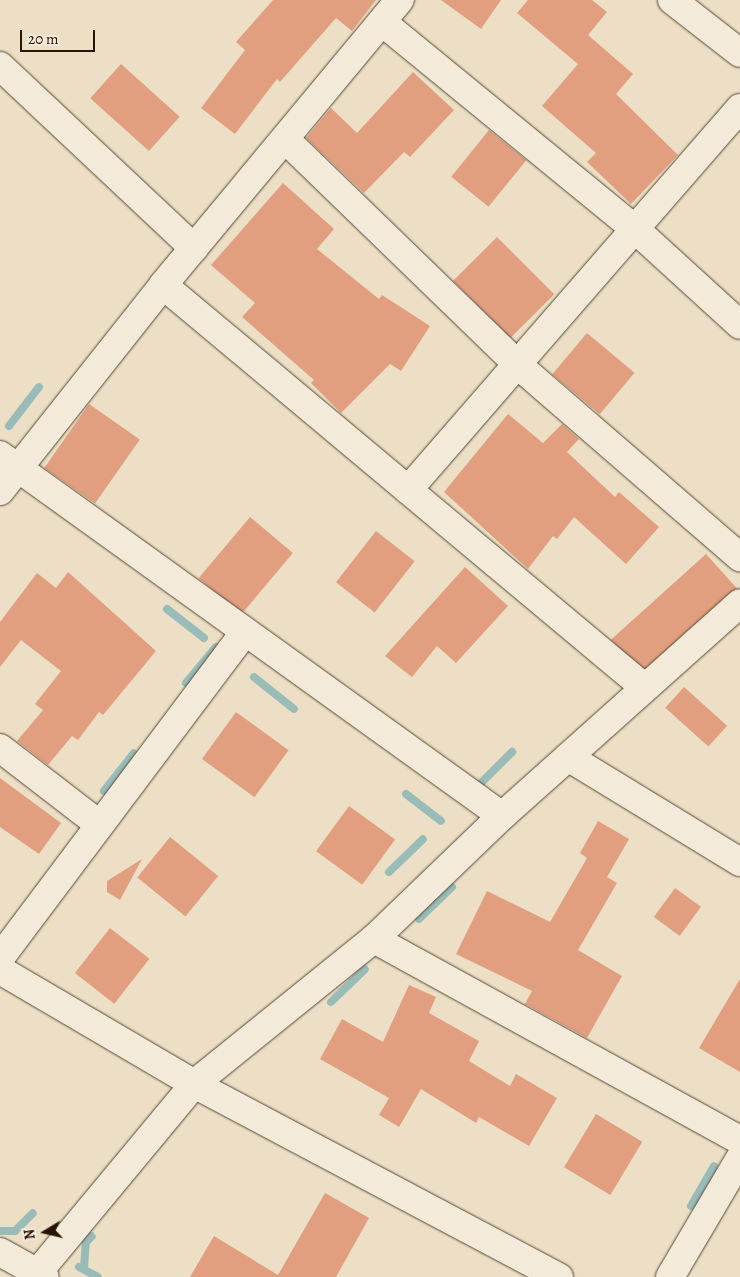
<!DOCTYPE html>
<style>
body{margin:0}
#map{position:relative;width:740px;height:1277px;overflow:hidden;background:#ecdfc5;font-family:Alegreya,serif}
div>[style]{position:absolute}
.stream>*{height:8px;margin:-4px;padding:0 4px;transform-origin:4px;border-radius:4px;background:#99bcb9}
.building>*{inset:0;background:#e19f80;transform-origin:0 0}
.roads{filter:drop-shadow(0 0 1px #584834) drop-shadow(0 0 1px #584834)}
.minor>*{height:28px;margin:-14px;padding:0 14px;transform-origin:14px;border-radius:14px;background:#f3ead9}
span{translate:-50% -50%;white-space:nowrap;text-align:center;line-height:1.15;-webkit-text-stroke:4.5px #f3ead9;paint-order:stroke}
.north{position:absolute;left:20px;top:1207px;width:50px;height:50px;-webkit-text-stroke:4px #f3ead9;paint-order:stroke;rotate:261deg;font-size:14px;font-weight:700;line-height:20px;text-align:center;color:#271503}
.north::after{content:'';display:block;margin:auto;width:18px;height:22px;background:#271503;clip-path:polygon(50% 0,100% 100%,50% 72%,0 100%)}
.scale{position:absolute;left:20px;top:30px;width:75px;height:22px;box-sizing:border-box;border:2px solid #271503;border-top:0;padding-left:6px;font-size:15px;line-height:18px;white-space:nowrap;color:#271503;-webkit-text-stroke:4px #f3ead9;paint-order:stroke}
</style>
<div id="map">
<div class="stream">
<div style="left:9px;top:426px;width:49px;rotate:-52.4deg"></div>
<div style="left:167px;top:609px;width:47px;rotate:38.1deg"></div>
<div style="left:254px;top:677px;width:51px;rotate:38.7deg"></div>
<div style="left:186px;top:683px;width:47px;rotate:-50.2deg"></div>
<div style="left:474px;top:790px;width:54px;rotate:-45deg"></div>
<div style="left:104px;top:791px;width:48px;rotate:-51.7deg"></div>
<div style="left:406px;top:794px;width:44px;rotate:37.6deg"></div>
<div style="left:389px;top:872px;width:47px;rotate:-44.1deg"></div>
<div style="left:419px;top:919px;width:46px;rotate:-44.1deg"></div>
<div style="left:331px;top:1002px;width:47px;rotate:-44.1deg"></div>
<div style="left:691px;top:1206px;width:46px;rotate:-60.1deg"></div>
<div style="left:0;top:1231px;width:15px"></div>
<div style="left:15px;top:1231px;width:25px;rotate:-45deg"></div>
<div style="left:79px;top:1267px;width:21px;rotate:28deg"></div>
<div style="left:84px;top:1268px;width:26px;rotate:-86deg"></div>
<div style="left:86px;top:1242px;width:8px;rotate:-45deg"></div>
</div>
<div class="building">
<div style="clip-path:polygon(273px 0,376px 0,352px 31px,336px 18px,280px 82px,277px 79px,235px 134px,201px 108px,245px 50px,236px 42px)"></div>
<div style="clip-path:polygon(441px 0,501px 0,481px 29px)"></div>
<div style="clip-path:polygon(528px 0,592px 0,607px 12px,588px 35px,633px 74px,616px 94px,678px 155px,631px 204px,587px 162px,596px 153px,542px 106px,578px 64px,517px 13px)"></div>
<div style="left:121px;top:64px;width:79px;height:46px;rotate:42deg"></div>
<div style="clip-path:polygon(413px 72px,454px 110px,410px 157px,404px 152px,364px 193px,306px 138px,331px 108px,357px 133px)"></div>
<div style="left:489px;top:130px;width:48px;height:60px;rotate:39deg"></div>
<div style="clip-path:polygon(283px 183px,334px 229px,317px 249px,379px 299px,382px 295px,430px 326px,401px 371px,390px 364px,341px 413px,311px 383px,314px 380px,242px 317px,255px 303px,211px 265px)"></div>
<div style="left:497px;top:237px;width:81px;height:62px;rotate:45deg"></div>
<div style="left:587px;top:333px;width:62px;height:54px;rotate:40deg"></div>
<div style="left:89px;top:404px;width:62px;height:78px;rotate:35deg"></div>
<div style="clip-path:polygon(508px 414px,543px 443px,562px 424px,579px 439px,567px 452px,615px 497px,619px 492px,659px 527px,626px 564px,574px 517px,557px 539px,553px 536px,528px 569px,444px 492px)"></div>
<div style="left:250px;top:517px;width:56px;height:80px;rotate:40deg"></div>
<div style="left:376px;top:531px;width:49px;height:65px;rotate:38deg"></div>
<div style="left:706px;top:554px;width:46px;height:128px;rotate:48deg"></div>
<div style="clip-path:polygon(465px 567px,508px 606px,456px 663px,437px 646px,412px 677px,385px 656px)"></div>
<div style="clip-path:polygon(68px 572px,156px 651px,103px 715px,99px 712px,78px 740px,72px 736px,48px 765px,17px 741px,43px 710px,35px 704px,61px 671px,21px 640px,0 667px,0 622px,37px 573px,56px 588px)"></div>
<div style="left:684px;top:687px;width:58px;height:28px;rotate:42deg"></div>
<div style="left:236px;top:712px;width:65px;height:58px;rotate:36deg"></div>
<div style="clip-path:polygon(0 778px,61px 823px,39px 854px,0 827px)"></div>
<div style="left:349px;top:806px;width:57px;height:56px;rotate:36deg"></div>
<div style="clip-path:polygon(598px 821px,629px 839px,607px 877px,617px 883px,578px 950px,622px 976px,587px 1038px,525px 1004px,532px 991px,456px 954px,487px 891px,550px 922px,587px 858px,580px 853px)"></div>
<div style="left:170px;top:837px;width:62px;height:52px;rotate:39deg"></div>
<div style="clip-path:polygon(142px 859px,120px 900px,107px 892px,107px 881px)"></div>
<div style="left:675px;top:888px;width:32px;height:36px;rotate:36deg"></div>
<div style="left:110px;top:928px;width:50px;height:57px;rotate:38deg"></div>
<div style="clip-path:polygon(740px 979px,740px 1072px,699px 1048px)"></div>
<div style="clip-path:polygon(409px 985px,436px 997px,429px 1013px,479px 1041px,469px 1061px,510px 1086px,516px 1074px,557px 1098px,529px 1146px,479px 1117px,476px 1123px,421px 1089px,399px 1127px,379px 1115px,389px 1098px,320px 1059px,342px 1019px,383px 1042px)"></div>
<div style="left:596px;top:1114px;width:54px;height:62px;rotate:31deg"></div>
<div style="clip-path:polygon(325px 1193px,369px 1218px,336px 1277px,190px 1277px,214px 1236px,278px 1275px)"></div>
</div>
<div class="roads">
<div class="minor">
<div style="left:672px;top:0;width:86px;rotate:37.9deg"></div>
<div style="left:382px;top:22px;width:327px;rotate:39.3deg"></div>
<div style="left:635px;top:229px;width:142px;rotate:42.4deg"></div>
<div style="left:0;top:66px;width:266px;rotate:43.2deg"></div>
<div style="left:286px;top:140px;width:323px;rotate:44.1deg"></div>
<div style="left:518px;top:365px;width:294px;rotate:40.9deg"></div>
<div style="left:163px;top:285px;width:628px;rotate:39.9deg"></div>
<div style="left:0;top:455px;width:618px;rotate:35.72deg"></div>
<div style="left:408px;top:490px;width:506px;rotate:-49.01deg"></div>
<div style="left:0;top:491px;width:263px;rotate:-51.6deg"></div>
<div style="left:163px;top:285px;width:371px;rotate:-50.3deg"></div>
<div style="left:0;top:748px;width:126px;rotate:37.6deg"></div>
<div style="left:568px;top:757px;width:202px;rotate:31.4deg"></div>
<div style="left:374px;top:939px;width:418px;rotate:28.8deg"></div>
<div style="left:0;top:958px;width:408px;rotate:-53.1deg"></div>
<div style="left:0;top:970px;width:225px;rotate:30.4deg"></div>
<div style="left:194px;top:1084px;width:413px;rotate:27.9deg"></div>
<div style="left:0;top:1252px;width:51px;rotate:29.1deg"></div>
<div style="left:34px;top:1277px;width:251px;rotate:-50.3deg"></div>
<div style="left:194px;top:1084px;width:231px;rotate:-38.9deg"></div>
<div style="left:374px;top:939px;width:178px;rotate:-43.9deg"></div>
<div style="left:502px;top:816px;width:319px;rotate:-41.8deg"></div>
<div style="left:670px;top:1277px;width:138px;rotate:-59.5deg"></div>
</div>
</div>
<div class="north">N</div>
<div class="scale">20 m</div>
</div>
